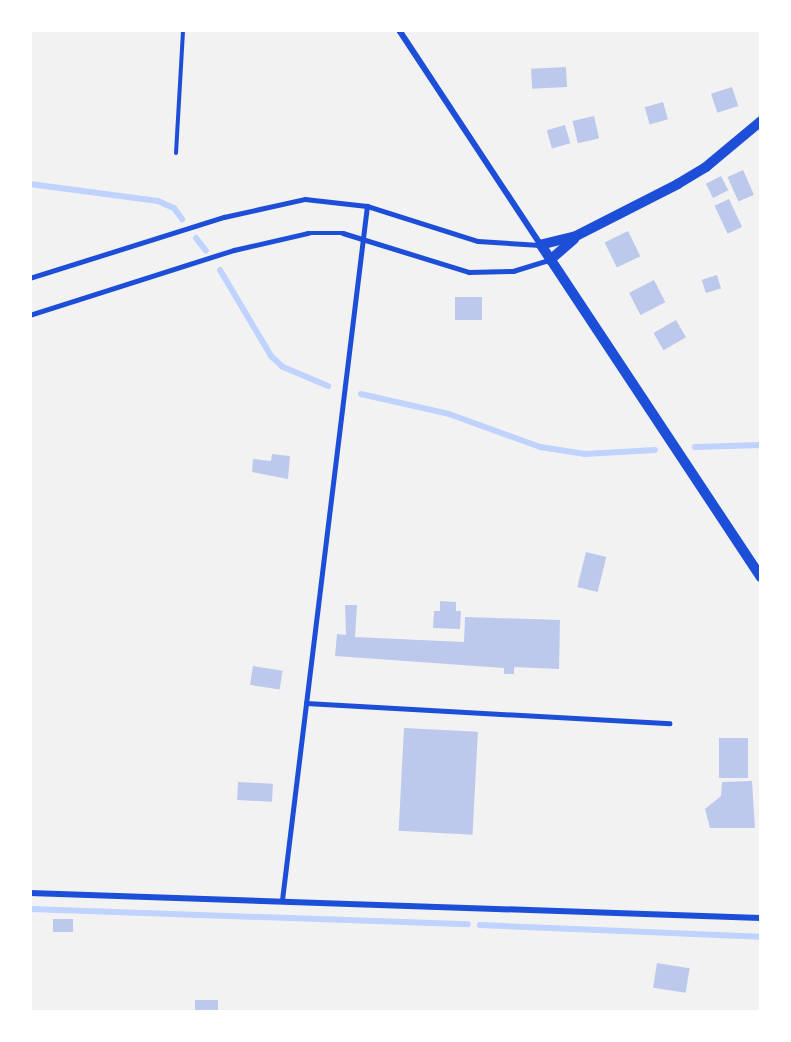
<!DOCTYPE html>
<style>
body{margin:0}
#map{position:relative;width:791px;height:1042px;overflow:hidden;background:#f2f2f2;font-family:"PT Serif",serif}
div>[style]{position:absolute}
.stream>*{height:6px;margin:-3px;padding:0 3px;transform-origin:3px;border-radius:3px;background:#bfd3fe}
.building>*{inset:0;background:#bdc9ec;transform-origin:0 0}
.path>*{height:4px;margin:-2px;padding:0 2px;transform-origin:2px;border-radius:2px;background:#1d4ed8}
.service>*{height:4.5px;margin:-2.25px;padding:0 2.25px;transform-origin:2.25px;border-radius:2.25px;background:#1d4ed8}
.minor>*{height:6px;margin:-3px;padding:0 3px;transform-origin:3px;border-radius:3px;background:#1d4ed8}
.tertiary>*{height:10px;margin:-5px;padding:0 5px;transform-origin:5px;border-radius:5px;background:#1d4ed8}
span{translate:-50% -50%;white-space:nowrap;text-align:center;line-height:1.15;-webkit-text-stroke:5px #fff;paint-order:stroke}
.frame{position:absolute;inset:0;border:32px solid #fff;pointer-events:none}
</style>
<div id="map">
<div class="stream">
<div style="left:30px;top:184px;width:129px;rotate:7.6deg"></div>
<div style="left:158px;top:201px;width:17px;rotate:24deg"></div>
<div style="left:174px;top:208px;width:14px;rotate:54deg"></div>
<div style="left:196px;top:238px;width:16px;rotate:52deg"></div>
<div style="left:220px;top:270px;width:100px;rotate:59.3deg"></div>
<div style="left:271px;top:356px;width:16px;rotate:43deg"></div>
<div style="left:283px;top:367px;width:49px;rotate:22.9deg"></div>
<div style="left:361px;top:394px;width:90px;rotate:12.8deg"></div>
<div style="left:449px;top:414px;width:97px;rotate:19.9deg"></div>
<div style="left:540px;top:447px;width:46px;rotate:8.8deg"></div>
<div style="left:585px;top:454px;width:70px;rotate:-3.3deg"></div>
<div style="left:695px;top:447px;width:66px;rotate:-1.7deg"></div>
<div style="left:30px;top:909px;width:438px;rotate:2deg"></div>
<div style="left:480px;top:925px;width:281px;rotate:2.4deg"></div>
</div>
<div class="building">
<div style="left:566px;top:67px;width:20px;height:35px;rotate:87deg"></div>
<div style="left:732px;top:87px;width:20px;height:22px;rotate:72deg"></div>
<div style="left:663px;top:102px;width:18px;height:19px;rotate:74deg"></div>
<div style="left:594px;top:116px;width:23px;height:22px;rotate:77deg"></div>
<div style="left:565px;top:125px;width:19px;height:19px;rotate:74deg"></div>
<div style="left:743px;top:170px;width:27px;height:17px;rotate:66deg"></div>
<div style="left:721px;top:176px;width:16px;height:17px;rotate:63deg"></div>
<div style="left:729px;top:199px;width:31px;height:16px;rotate:65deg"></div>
<div style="left:628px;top:231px;width:28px;height:26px;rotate:64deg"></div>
<div style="left:717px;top:275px;width:14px;height:16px;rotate:73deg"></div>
<div style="left:654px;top:280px;width:25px;height:28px;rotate:63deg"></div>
<div style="left:455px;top:297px;width:27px;height:23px"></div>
<div style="left:676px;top:320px;width:20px;height:26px;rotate:60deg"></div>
<div style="clip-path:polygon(272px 454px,290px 456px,288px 479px,252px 472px,253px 459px,271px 461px)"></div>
<div style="left:586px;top:552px;width:21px;height:36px;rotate:14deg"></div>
<div style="clip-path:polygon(440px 601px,456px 602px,456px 611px,461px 611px,460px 629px,433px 628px,434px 611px,440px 611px)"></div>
<div style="clip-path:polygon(345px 605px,357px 605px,355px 637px,464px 642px,465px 617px,560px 620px,559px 669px,514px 667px,514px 674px,504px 674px,504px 668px,335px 656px,337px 634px,346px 635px)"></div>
<div style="left:253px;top:666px;width:30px;height:19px;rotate:9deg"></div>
<div style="left:404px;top:728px;width:74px;height:103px;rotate:3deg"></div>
<div style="left:719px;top:738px;width:29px;height:40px"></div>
<div style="clip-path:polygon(752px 781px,755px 828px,710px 828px,705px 809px,721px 796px,722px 782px)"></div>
<div style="left:238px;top:782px;width:35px;height:18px;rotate:3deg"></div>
<div style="left:53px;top:919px;width:20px;height:13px"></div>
<div style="left:657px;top:963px;width:33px;height:25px;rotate:9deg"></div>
<div style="left:195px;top:1000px;width:23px;height:12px"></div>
</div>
<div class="path">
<div style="left:176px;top:153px;width:123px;rotate:-86.7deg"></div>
</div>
<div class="service">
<div style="left:30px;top:278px;width:203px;rotate:-17.5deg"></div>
<div style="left:224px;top:217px;width:83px;rotate:-12.5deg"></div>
<div style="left:305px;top:199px;width:62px;rotate:6.4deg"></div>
<div style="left:367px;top:206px;width:116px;rotate:17.5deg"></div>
<div style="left:478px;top:241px;width:62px;rotate:3.7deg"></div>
<div style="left:30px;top:315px;width:214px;rotate:-17.7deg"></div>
<div style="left:234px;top:250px;width:76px;rotate:-12.9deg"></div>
<div style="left:308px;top:233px;width:35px"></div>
<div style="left:343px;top:233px;width:132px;rotate:17.2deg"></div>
<div style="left:469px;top:272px;width:44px;rotate:-1.3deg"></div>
<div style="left:513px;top:271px;width:39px;rotate:-17deg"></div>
<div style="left:306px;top:703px;width:364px;rotate:3.2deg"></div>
<div style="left:282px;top:900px;width:699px;rotate:-83.02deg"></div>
</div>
<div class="minor">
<div style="left:399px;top:30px;width:258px;rotate:56.6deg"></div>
<div style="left:30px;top:893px;width:731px;rotate:1.96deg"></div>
</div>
<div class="tertiary">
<div style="left:761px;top:121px;width:72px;rotate:140.1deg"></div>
<div style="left:706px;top:167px;width:33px;rotate:149deg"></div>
<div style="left:678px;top:184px;width:114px;rotate:153deg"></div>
<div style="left:576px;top:236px;width:36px;rotate:166deg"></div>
<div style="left:541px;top:245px;width:398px;rotate:56.5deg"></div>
<div style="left:550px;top:260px;width:32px;rotate:-41deg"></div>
</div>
<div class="frame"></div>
</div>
